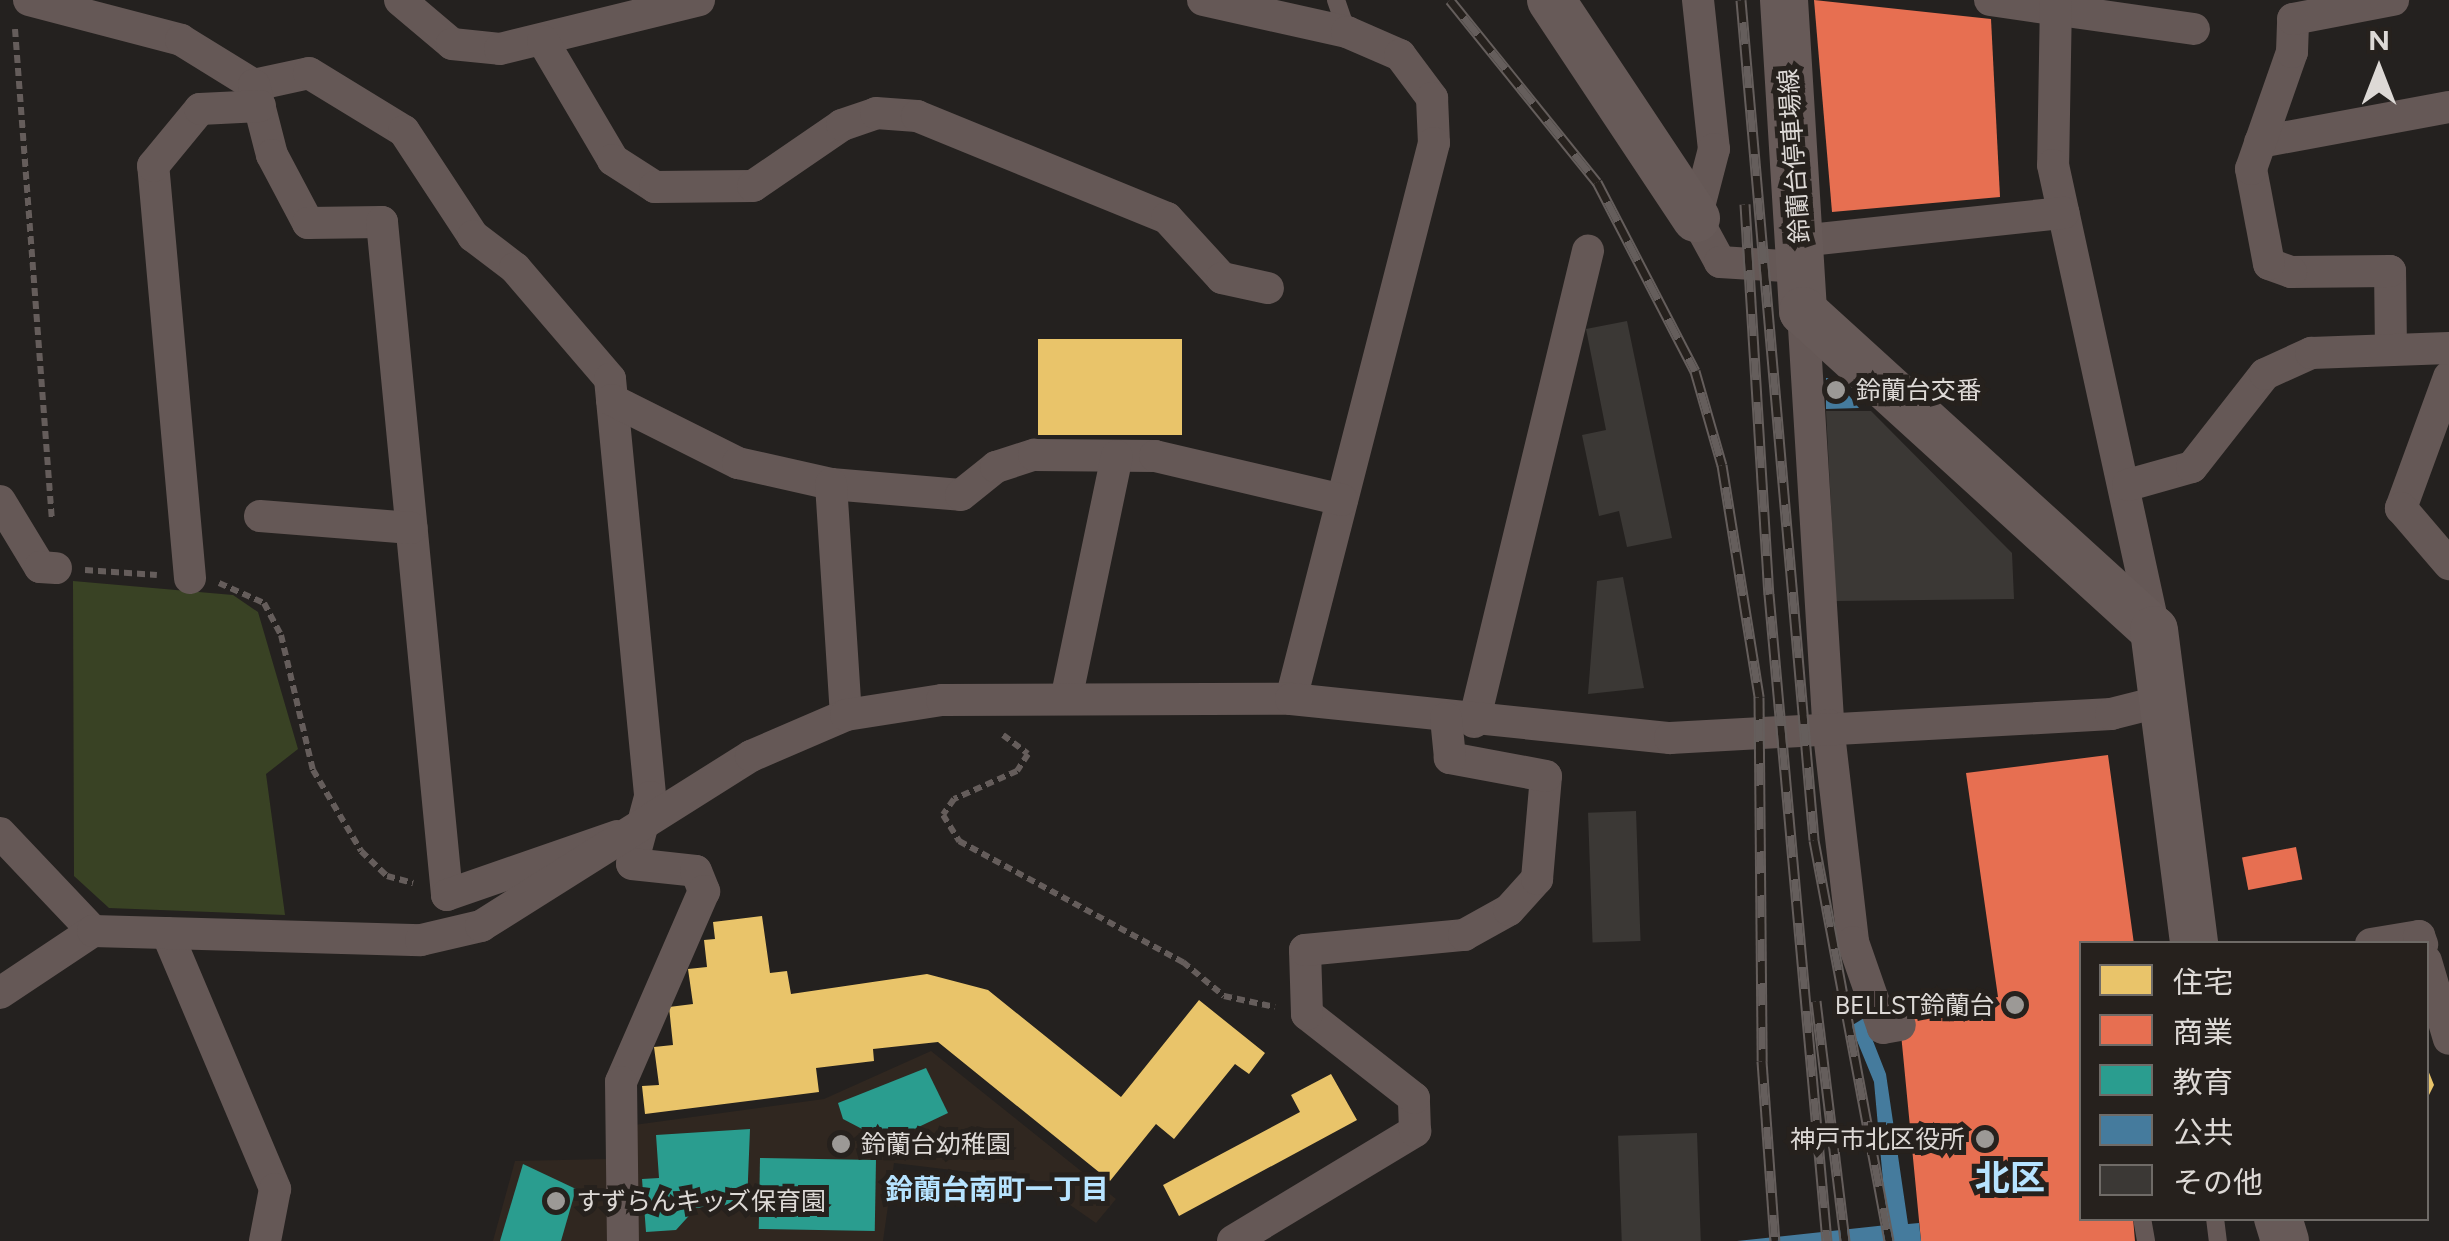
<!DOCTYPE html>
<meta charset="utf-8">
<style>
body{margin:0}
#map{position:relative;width:2449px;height:1241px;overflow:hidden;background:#24211f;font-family:Figtree,"Noto Sans JP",sans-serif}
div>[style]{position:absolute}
.built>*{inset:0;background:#302720}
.green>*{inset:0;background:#394224}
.homes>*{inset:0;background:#e9c46a;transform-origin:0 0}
.shops>*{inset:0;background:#e76f51;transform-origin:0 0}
.schools>*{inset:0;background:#2a9d8f;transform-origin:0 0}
.public>*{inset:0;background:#457b9d}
.building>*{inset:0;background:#3b3835;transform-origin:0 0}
.path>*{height:6px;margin-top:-3px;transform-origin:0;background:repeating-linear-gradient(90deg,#655d5b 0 8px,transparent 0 13px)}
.lane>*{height:18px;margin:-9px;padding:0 9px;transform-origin:9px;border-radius:9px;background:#655856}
.street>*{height:32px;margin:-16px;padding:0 16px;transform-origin:16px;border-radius:16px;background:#655856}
.secondary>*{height:48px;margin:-24px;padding:0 24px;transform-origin:24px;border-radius:24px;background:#675a58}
.rail>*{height:11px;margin-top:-5.5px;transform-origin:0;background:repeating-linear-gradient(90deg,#26211d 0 22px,#655e5c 0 44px);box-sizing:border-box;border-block:2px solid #655e5c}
.dots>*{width:28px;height:28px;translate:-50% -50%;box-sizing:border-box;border:5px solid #26211d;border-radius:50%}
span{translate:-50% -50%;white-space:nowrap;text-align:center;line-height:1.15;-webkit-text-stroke:10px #26211d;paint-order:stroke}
.street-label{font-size:25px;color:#ddd9d6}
.poi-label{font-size:25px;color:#ddd9d6}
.left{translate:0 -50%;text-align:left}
.right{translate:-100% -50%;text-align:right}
.neighbourhood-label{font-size:28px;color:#b6e3ff;font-weight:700}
.district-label{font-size:35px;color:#b6e3ff;font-weight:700}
.legend{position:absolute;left:2079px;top:941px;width:350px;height:280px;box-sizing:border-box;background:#26211d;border:2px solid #6f6b67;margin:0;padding:12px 18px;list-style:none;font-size:30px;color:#ddd9d6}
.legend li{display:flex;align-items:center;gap:20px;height:50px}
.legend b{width:50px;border:2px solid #6f6b67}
.north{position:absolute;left:2329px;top:20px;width:100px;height:100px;-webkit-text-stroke:8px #26211d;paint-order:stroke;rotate:0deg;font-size:28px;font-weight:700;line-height:40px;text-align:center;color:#ddd9d6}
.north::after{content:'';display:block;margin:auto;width:35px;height:45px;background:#ddd9d6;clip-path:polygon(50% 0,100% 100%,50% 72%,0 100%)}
</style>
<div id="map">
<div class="built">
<div style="clip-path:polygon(931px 1051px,1116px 1199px,1096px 1223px,1034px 1180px,894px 1163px,883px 1241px,636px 1241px,634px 1125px,824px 1099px)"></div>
<div style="clip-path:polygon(608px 1159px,609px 1241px,493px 1241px,515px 1161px)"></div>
</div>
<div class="green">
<div style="clip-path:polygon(73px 581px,233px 595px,258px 612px,298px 749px,266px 774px,285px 915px,109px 908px,74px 876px)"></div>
</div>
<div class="homes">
<div style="left:1038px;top:339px;width:144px;height:96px"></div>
<div style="clip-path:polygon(762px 916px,770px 973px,787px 971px,791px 994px,927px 974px,988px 990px,1121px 1097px,1199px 1000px,1265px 1053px,1249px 1074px,1235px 1064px,1174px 1139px,1156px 1124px,1110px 1181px,938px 1042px,873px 1049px,874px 1061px,816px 1068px,819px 1092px,645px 1114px,642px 1086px,659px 1085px,654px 1047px,673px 1045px,669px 1007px,693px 1004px,688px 969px,707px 967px,704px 940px,715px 939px,713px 922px)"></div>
<div style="clip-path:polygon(2426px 1065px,2434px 1085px,2426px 1101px)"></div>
<div style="clip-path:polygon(1331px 1074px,1357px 1120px,1179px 1216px,1163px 1185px,1300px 1112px,1291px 1095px)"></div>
</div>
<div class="shops">
<div style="clip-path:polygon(1814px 0,1991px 19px,2000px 197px,1832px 212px)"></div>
<div style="clip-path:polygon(2108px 755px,2134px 944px,2082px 944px,2082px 1218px,2133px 1218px,2135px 1241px,1921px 1241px,1899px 1013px,1998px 997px,1966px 773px)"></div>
<div style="left:2296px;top:847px;width:33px;height:55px;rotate:79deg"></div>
</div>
<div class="schools">
<div style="clip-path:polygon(926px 1068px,948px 1113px,887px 1142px,843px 1119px,838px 1103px)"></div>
<div style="clip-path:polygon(750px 1129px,747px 1204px,696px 1208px,676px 1230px,646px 1232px,642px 1179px,659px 1178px,656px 1135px)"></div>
<div style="left:760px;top:1158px;width:116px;height:71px;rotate:1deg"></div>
<div style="clip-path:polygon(523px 1164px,576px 1189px,561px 1241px,500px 1241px)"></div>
</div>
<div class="public">
<div style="clip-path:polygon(1826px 378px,1835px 378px,1859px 408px,1826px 409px)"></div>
<div style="clip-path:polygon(1864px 1018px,1886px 1074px,1908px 1224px,1919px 1223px,1921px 1241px,1737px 1241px,1887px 1225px,1874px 1082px,1851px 1026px)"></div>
</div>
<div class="building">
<div style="clip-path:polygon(1627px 321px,1672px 538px,1627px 547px,1619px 511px,1599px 516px,1582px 435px,1606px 430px,1586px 329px)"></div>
<div style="clip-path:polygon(1826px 411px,1871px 411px,2012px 553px,2014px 599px,1836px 601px)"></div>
<div style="clip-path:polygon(1623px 577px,1644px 688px,1588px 694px,1597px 581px)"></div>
<div style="left:1636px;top:811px;width:130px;height:48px;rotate:88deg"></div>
<div style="left:1697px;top:1133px;width:108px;height:79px;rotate:88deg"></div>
</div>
<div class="path">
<div style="left:15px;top:29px;width:492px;rotate:85.7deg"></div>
<div style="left:85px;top:570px;width:72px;rotate:4deg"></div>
<div style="left:219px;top:583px;width:49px;rotate:24deg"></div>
<div style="left:264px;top:603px;width:36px;rotate:62deg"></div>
<div style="left:281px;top:635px;width:139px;rotate:76.7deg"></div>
<div style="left:313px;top:770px;width:94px;rotate:59.3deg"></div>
<div style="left:361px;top:851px;width:36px;rotate:44deg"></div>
<div style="left:387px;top:876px;width:27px;rotate:15deg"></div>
<div style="left:1003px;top:735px;width:31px;rotate:37deg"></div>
<div style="left:1028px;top:754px;width:20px;rotate:123deg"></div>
<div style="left:1017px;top:771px;width:69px;rotate:156deg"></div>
<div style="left:954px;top:799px;width:19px;rotate:125deg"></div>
<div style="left:943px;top:815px;width:31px;rotate:58deg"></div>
<div style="left:959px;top:841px;width:255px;rotate:28.4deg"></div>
<div style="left:1183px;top:962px;width:53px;rotate:39.7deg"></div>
<div style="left:1224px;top:996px;width:52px;rotate:12.2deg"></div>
</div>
<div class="lane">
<div style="left:1336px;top:0;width:34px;rotate:71deg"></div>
<div style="left:2142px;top:1218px;width:23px;rotate:80deg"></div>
<div style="left:2215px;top:1218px;width:23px;rotate:83deg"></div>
</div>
<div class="street">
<div style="left:29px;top:0;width:157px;rotate:14.7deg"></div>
<div style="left:181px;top:40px;width:86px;rotate:31.7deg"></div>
<div style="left:254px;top:85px;width:56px;rotate:-12.3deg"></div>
<div style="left:309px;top:73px;width:111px;rotate:31.4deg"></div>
<div style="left:404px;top:131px;width:126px;rotate:56.7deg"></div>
<div style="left:473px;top:236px;width:53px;rotate:37.3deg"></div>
<div style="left:515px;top:268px;width:146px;rotate:49.4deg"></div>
<div style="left:610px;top:379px;width:420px;rotate:84.5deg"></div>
<div style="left:650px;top:797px;width:69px;rotate:105deg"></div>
<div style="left:632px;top:864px;width:64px;rotate:6.2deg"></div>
<div style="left:696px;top:871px;width:22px;rotate:68deg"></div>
<div style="left:704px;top:891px;width:208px;rotate:113.5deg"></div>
<div style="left:621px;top:1082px;width:159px;rotate:89.3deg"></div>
<div style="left:400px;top:0;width:68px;rotate:40.2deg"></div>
<div style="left:452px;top:44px;width:48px;rotate:5.9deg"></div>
<div style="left:500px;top:49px;width:205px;rotate:-13.8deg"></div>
<div style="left:1203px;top:0;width:148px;rotate:12.5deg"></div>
<div style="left:1347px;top:32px;width:58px;rotate:23.5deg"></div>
<div style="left:1400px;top:55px;width:54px;rotate:53.3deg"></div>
<div style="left:1432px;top:98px;width:45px;rotate:87.5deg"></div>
<div style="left:1434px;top:143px;width:574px;rotate:104.42deg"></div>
<div style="left:1698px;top:0;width:150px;rotate:83.9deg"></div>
<div style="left:1714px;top:149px;width:71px;rotate:104.6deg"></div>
<div style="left:1696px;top:218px;width:50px;rotate:61.4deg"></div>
<div style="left:1720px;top:262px;width:81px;rotate:3.5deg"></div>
<div style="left:1990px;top:0;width:206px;rotate:8.1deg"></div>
<div style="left:2056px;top:0;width:165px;rotate:91deg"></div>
<div style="left:2053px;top:165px;width:476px;rotate:77.7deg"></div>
<div style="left:543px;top:41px;width:138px;rotate:59.5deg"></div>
<div style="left:613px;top:160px;width:50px;rotate:32.7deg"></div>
<div style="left:655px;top:187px;width:98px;rotate:-0.6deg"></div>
<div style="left:753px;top:186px;width:108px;rotate:-34.4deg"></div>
<div style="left:842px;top:125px;width:36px;rotate:-19deg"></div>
<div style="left:876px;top:113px;width:41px;rotate:4.2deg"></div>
<div style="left:917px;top:116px;width:270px;rotate:22.2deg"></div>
<div style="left:1167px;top:218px;width:81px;rotate:47.5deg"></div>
<div style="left:1222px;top:278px;width:47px;rotate:12.3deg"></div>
<div style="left:254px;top:85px;width:72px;rotate:75.6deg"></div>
<div style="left:272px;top:155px;width:77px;rotate:62.1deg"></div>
<div style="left:308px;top:223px;width:74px;rotate:-0.8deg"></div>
<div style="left:382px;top:222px;width:676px;rotate:84.48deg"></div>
<div style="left:447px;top:895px;width:180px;rotate:-19.1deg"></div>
<div style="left:2260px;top:142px;width:192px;rotate:-10.5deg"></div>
<div style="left:1800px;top:241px;width:265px;rotate:-6.1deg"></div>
<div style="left:1803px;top:311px;width:415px;rotate:86.5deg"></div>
<div style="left:1828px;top:725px;width:218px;rotate:83.4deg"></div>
<div style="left:1853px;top:942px;width:91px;rotate:70.8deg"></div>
<div style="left:1883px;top:1028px;width:17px;rotate:-10deg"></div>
<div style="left:2391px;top:350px;width:79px;rotate:-90.7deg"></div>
<div style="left:2390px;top:271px;width:99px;rotate:179.4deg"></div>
<div style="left:2291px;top:272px;width:23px;rotate:-160deg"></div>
<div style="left:2269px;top:264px;width:97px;rotate:-100.7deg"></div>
<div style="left:2251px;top:169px;width:124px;rotate:-70.7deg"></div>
<div style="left:2292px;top:52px;width:33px;rotate:-88deg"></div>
<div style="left:2293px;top:19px;width:102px;rotate:-10.8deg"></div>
<div style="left:2449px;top:377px;width:140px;rotate:110.1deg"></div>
<div style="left:2401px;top:508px;width:74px;rotate:49.4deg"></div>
<div style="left:612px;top:400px;width:141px;rotate:26.6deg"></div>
<div style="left:738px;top:463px;width:95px;rotate:12.7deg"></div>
<div style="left:831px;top:484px;width:130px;rotate:4.8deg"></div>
<div style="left:961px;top:495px;width:45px;rotate:-38.7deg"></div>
<div style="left:996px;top:467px;width:40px;rotate:-18deg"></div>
<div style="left:1034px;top:455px;width:121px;rotate:0.5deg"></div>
<div style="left:1155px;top:456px;width:192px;rotate:13.2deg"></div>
<div style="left:831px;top:484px;width:231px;rotate:86.3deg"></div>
<div style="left:2128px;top:485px;width:66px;rotate:-15.7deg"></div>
<div style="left:2192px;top:467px;width:118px;rotate:-51.9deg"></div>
<div style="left:2265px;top:374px;width:51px;rotate:-24.5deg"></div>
<div style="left:2311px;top:353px;width:138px;rotate:-2.1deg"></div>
<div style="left:0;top:501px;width:77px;rotate:58.8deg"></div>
<div style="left:40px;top:567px;width:16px;rotate:4deg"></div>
<div style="left:260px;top:516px;width:152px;rotate:4.5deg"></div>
<div style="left:190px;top:578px;width:414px;rotate:-95.1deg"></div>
<div style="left:153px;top:166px;width:74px;rotate:-50.5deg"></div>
<div style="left:200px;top:109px;width:60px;rotate:-2.9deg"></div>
<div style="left:1067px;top:695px;width:244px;rotate:-78.2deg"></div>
<div style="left:1474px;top:722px;width:485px;rotate:-76.4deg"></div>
<div style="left:0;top:833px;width:135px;rotate:46.5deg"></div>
<div style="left:167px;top:933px;width:278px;rotate:67.1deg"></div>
<div style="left:275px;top:1189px;width:53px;rotate:100.9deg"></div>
<div style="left:2371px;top:944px;width:49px;rotate:-9.5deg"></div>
<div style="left:2419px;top:936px;width:9px;rotate:69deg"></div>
<div style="left:2426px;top:961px;width:81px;rotate:73.6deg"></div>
<div style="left:0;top:993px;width:112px;rotate:-33.7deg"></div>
<div style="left:93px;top:931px;width:328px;rotate:1.6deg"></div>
<div style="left:421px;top:940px;width:62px;rotate:-13.1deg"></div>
<div style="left:481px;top:926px;width:319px;rotate:-32.2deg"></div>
<div style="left:751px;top:756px;width:103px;rotate:-23.3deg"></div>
<div style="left:846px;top:715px;width:97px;rotate:-8.9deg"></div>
<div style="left:942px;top:700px;width:349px;rotate:-0.2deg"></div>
<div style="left:1291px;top:699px;width:381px;rotate:5.9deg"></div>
<div style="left:1670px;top:738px;width:442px;rotate:-3.1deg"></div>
<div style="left:2111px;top:714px;width:49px;rotate:-14.3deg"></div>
<div style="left:1233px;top:1241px;width:213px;rotate:-31.1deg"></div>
<div style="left:1415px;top:1131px;width:33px;rotate:-92deg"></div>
<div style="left:1414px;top:1098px;width:136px;rotate:-141.9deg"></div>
<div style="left:1307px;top:1014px;width:64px;rotate:-91.8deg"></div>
<div style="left:1305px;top:950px;width:160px;rotate:-5.4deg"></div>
<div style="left:1464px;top:935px;width:51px;rotate:-29.1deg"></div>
<div style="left:1509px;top:910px;width:42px;rotate:-47.9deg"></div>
<div style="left:1537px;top:879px;width:103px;rotate:-85deg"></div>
<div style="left:1546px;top:776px;width:98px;rotate:-169.4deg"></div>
<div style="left:1450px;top:758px;width:40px;rotate:-95.7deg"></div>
</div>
<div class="secondary">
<div style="left:1551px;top:0;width:262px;rotate:56.4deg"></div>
<div style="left:1784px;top:0;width:312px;rotate:86.5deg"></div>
<div style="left:1803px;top:311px;width:474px;rotate:42.3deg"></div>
<div style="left:2154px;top:630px;width:317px;rotate:82.7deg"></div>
<div style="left:2278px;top:1218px;width:24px;rotate:73deg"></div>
</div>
<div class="rail">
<div style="left:1450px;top:0;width:234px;rotate:51.1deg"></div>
<div style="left:1597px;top:182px;width:213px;rotate:62.6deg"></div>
<div style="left:1695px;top:371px;width:98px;rotate:74deg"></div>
<div style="left:1722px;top:465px;width:235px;rotate:80.9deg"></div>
<div style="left:1759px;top:697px;width:364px;rotate:89.5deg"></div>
<div style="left:1762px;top:1061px;width:180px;rotate:85.9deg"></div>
<div style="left:1741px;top:0;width:843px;rotate:85.03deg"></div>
<div style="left:1814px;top:840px;width:408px;rotate:79.4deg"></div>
<div style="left:1745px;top:204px;width:391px;rotate:86.5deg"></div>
<div style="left:1769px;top:594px;width:650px;rotate:84.88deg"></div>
<div style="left:1816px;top:1001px;width:242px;rotate:83.1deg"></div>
</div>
<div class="dots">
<div style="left:1836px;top:390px;background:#9c9996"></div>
<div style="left:2015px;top:1005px;background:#9c9996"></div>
<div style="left:1985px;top:1139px;background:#9c9996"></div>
<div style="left:841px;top:1144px;background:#9c9996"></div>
<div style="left:556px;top:1201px;background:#9c9996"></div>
</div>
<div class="street-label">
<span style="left:1794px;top:156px;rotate:-94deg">鈴蘭台停車場線</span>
</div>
<div class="poi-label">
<span class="left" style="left:1856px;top:390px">鈴蘭台交番</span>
<span class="right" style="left:1995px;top:1005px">BELLST鈴蘭台</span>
<span class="right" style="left:1965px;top:1139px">神戸市北区役所</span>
<span class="left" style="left:861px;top:1144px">鈴蘭台幼稚園</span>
<span class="left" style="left:576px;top:1201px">すずらんキッズ保育園</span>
</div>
<div class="neighbourhood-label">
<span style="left:997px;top:1189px">鈴蘭台南町一丁目</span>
</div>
<div class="district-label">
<span style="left:2010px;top:1178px">北区</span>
</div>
<ul class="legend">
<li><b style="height:28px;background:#e9c46a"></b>住宅</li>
<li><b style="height:28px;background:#e76f51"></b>商業</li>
<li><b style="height:28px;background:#2a9d8f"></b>教育</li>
<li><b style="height:28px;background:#457b9d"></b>公共</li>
<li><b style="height:28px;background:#3b3835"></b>その他</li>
</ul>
<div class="north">N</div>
</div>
